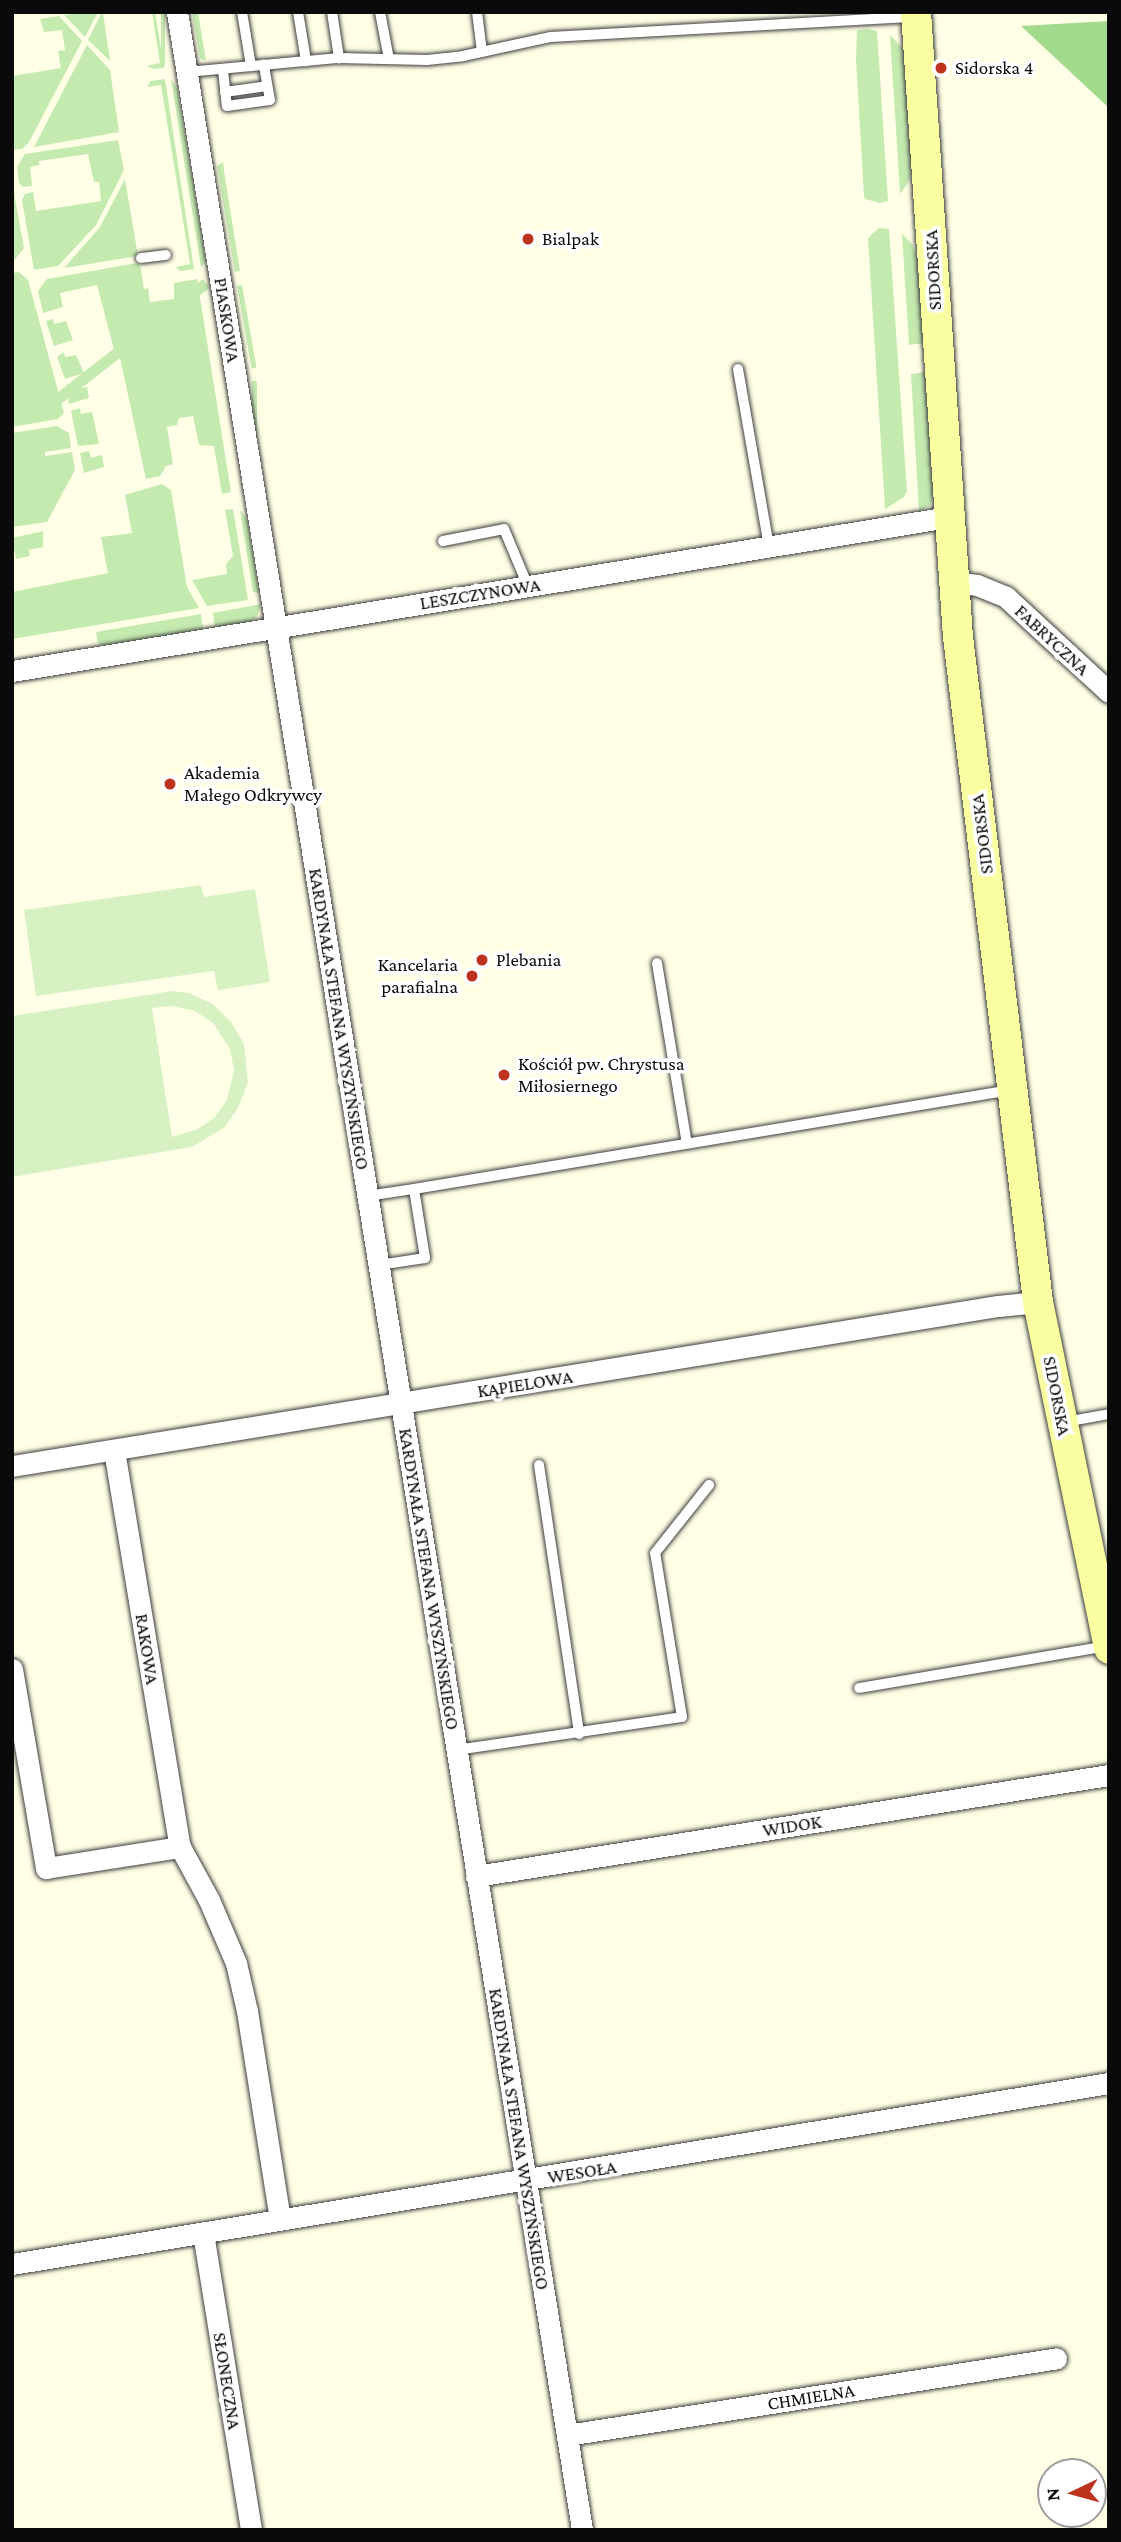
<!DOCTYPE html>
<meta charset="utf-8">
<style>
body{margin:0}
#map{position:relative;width:1121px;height:2542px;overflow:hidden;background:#ffffe6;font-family:"Crimson Pro",serif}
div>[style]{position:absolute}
.green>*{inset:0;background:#c4eab0;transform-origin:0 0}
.forest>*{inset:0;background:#a3db8e}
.pitch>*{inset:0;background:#d8f1c2}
.roads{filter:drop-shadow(0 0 2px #3d3d3d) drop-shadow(0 0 2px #3d3d3d)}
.lane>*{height:10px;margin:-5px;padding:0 5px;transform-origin:5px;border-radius:5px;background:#fff}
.street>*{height:21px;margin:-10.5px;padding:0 10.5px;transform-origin:10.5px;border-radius:10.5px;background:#fff}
.secondary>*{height:30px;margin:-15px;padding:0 15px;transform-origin:15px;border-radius:15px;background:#f9ffa1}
.dots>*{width:19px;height:19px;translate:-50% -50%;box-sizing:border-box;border:4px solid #fff;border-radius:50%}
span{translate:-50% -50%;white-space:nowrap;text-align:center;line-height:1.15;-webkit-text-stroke:7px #fff;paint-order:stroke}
.poi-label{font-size:19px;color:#0a0a0a}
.left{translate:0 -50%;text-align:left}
.right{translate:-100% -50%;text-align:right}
.street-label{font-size:19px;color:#0a0a0a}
.frame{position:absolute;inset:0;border:14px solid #0a0a0a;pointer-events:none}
.north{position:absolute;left:1037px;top:2458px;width:70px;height:70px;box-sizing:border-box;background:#fff;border:2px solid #9d9d9d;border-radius:50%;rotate:265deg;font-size:19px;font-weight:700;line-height:28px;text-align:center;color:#0a0a0a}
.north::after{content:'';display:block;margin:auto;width:24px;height:32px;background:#be331e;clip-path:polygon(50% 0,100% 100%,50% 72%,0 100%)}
</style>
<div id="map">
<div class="green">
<div style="clip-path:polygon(90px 12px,98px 12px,85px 37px,64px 15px)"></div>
<div style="clip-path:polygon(102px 12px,103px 12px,110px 61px,88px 40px)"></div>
<div style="clip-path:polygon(152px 12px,155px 12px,164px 68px,153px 69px,147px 66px,160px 63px)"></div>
<div style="left:161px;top:12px;width:4px;height:54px"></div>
<div style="clip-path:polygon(192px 12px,198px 12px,206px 61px,200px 58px)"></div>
<div style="clip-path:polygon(59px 16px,82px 41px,29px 142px,22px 149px,12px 150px,12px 76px,61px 68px,58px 51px,65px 50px,62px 30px,44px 32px,40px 19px)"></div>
<div style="clip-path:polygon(868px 29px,877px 31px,888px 201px,880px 203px,865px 199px,864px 196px,856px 59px,857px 30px)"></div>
<div style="clip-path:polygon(890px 35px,904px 50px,913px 169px,907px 184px,900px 194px)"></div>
<div style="clip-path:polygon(87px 45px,110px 70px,119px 132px,34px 147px)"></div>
<div style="clip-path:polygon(165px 79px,194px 269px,180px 271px,176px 267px,190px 264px,161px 85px,147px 87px,151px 81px)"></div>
<div style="clip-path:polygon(171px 79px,177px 88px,206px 261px,201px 267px)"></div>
<div style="clip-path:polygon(118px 140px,124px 170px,96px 225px,58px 266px,34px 270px,22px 200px,25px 194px,33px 192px,36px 211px,101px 201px,99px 182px,94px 182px,88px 154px,39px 161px,39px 165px,30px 167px,32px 186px,23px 187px,19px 183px,17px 167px,25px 154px)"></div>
<div style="clip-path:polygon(223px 162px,225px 177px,240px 271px,235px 272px,217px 166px)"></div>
<div style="clip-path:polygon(125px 179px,138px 256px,64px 268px,100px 227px)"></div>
<div style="clip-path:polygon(12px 182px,24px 248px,12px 263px)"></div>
<div style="clip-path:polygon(879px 228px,889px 229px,907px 491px,904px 497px,885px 509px,868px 238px)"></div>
<div style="clip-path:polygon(902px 234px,913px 245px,918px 263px,924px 343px,909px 345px)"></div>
<div style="clip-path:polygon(137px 263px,140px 265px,144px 289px,148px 288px,150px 302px,174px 299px,174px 283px,197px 279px,231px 492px,222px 494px,214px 446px,199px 445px,193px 416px,179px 418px,177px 425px,167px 427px,173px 464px,166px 466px,160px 476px,146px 479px,119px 353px,115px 353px,97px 285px,60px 293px,63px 307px,43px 313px,38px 291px,47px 279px)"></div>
<div style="clip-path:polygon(19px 272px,28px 280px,64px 413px,58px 419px,12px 427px,12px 273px)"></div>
<div style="left:203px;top:279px;width:11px;height:214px;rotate:52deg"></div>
<div style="left:242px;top:285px;width:84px;height:5px;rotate:80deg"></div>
<div style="clip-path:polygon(53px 319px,54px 324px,66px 321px,73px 340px,54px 346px,46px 321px)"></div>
<div style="clip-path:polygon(64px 352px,65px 357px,76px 355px,84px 373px,65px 379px,57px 357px)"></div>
<div style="clip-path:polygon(926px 372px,934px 495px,930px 505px,919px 512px,911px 374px)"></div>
<div style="left:252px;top:381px;width:5px;height:58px"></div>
<div style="clip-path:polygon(74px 383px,76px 389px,87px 387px,89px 398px,69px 404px,66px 385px)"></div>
<div style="clip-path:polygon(80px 408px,81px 414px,92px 412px,99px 444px,78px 446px,71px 411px)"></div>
<div style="clip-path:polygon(57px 426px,69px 433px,71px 448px,45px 452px,45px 456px,72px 452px,75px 470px,47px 522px,12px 527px,12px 433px)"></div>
<div style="clip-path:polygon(89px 451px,91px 458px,102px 455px,104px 467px,84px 473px,80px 453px)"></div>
<div style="clip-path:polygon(162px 484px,171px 490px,187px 587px,199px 608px,12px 639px,12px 592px,108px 573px,101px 537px,132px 533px,125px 495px)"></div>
<div style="clip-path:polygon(233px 509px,248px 600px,207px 606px,192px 580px,227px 574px,226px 564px,233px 556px,225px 510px)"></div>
<div style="clip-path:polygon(240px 510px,247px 519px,259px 593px,253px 592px)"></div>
<div style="clip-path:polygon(43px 531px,43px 547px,29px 550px,30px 556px,16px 559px,12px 538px)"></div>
<div style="clip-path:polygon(261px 604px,257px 617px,247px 624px,215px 629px,213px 613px)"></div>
<div style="clip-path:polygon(201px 614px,203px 631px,106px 648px,98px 643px,96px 632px)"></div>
</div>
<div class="forest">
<div style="clip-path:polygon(1109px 21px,1109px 108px,1021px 26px)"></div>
</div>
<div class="pitch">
<div style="clip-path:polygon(201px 885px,204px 897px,255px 889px,270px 982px,218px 990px,214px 971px,36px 996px,24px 910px)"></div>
<div style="clip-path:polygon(evenodd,173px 991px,189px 993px,213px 1004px,231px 1022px,244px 1044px,248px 1082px,239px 1106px,225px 1127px,192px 1147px,12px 1177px,12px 1016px,173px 991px,172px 1006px,195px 1011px,213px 1023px,230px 1049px,234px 1070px,227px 1100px,215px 1117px,198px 1129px,172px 1137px,152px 1008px,172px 1006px)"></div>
</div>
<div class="roads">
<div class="lane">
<div style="left:242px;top:12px;width:55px;rotate:80.5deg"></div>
<div style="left:298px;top:12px;width:50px;rotate:80.7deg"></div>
<div style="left:332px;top:12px;width:47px;rotate:81.3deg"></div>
<div style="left:380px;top:12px;width:48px;rotate:79.2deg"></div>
<div style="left:477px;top:12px;width:40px;rotate:82.9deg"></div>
<div style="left:223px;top:70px;width:36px;rotate:84deg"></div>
<div style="left:227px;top:106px;width:43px;rotate:-7.9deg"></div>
<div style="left:270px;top:100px;width:36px;rotate:-100deg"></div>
<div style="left:187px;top:72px;width:153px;rotate:-5.3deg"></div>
<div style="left:339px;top:58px;width:88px;rotate:1.3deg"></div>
<div style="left:427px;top:60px;width:36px;rotate:-6deg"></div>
<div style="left:463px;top:56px;width:90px;rotate:-12.2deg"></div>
<div style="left:551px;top:37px;width:363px;rotate:-3.2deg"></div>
<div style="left:225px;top:92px;width:42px;rotate:-8.1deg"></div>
<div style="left:141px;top:258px;width:25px;rotate:-7deg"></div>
<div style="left:738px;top:369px;width:180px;rotate:80.1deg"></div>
<div style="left:443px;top:541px;width:62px;rotate:-11.1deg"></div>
<div style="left:504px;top:529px;width:62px;rotate:67.2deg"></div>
<div style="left:657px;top:963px;width:183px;rotate:80.6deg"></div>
<div style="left:414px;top:1189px;width:605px;rotate:-9.42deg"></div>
<div style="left:367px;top:1196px;width:48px;rotate:-8.5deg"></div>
<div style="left:414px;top:1189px;width:70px;rotate:80.9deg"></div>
<div style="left:425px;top:1258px;width:47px;rotate:171.3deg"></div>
<div style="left:1065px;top:1422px;width:45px;rotate:-10.3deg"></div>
<div style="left:539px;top:1465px;width:272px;rotate:81.5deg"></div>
<div style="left:859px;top:1688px;width:253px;rotate:-9.6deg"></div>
<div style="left:456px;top:1750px;width:228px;rotate:-8.3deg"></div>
<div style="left:682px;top:1717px;width:166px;rotate:-99.3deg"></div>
<div style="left:655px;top:1553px;width:87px;rotate:-51.5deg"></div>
</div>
<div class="street">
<div style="left:177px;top:12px;width:2550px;rotate:80.86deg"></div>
<div style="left:953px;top:582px;width:24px;rotate:7deg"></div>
<div style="left:977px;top:585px;width:31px;rotate:22deg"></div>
<div style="left:1006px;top:597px;width:140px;rotate:42.7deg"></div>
<div style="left:12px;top:671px;width:949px;rotate:-9.34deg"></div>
<div style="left:114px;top:1450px;width:402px;rotate:80.6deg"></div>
<div style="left:12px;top:1466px;width:999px;rotate:-9.22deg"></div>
<div style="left:998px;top:1306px;width:40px;rotate:-5.7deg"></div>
<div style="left:12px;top:1669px;width:202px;rotate:80.3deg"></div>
<div style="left:46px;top:1868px;width:136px;rotate:-8.9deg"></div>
<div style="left:180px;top:1847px;width:60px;rotate:61.3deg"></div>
<div style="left:209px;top:1900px;width:69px;rotate:66.8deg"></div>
<div style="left:236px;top:1963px;width:49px;rotate:77.1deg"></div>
<div style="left:247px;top:2011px;width:211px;rotate:81deg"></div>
<div style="left:476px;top:1876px;width:641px;rotate:-9.07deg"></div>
<div style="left:203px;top:2233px;width:301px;rotate:80.8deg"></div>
<div style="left:12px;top:2264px;width:1112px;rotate:-9.37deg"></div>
<div style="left:567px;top:2435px;width:495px;rotate:-8.9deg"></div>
</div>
<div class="secondary">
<div style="left:916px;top:12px;width:626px;rotate:86.16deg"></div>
<div style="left:958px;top:637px;width:670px;rotate:83.14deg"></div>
<div style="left:1038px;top:1302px;width:354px;rotate:78.4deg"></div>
</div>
</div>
<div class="dots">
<div style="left:941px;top:68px;background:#be331e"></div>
<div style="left:528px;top:239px;background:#be331e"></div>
<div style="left:170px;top:784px;background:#be331e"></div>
<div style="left:482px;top:960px;background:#be331e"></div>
<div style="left:472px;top:976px;background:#be331e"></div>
<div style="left:504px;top:1075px;background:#be331e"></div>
</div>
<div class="poi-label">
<span class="left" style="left:955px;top:68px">Sidorska 4</span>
<span class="left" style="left:542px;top:239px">Bialpak</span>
<span class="left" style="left:184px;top:784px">Akademia<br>Małego Odkrywcy</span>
<span class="left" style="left:496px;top:960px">Plebania</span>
<span class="right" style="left:458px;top:976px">Kancelaria<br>parafialna</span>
<span class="left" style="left:518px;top:1075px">Kościół pw. Chrystusa<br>Miłosiernego</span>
</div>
<div class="street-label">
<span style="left:933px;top:270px;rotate:-93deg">SIDORSKA</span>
<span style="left:227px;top:320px;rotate:81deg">PIASKOWA</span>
<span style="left:480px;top:594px;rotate:-9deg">LESZCZYNOWA</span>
<span style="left:1052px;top:640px;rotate:43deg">FABRYCZNA</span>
<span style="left:982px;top:834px;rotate:-97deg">SIDORSKA</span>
<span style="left:339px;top:1019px;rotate:81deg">KARDYNAŁA STEFANA WYSZYŃSKIEGO</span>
<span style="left:525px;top:1384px;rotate:-9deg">KĄPIELOWA</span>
<span style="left:1057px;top:1396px;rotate:79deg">SIDORSKA</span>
<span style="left:429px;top:1579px;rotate:81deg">KARDYNAŁA STEFANA WYSZYŃSKIEGO</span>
<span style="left:147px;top:1649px;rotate:81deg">RAKOWA</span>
<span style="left:792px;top:1826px;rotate:-9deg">WIDOK</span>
<span style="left:519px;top:2139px;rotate:81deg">KARDYNAŁA STEFANA WYSZYŃSKIEGO</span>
<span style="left:582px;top:2172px;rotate:-9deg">WESOŁA</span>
<span style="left:227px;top:2381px;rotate:81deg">SŁONECZNA</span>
<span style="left:811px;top:2397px;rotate:-9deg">CHMIELNA</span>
</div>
<div class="frame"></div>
<div class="north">N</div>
</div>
